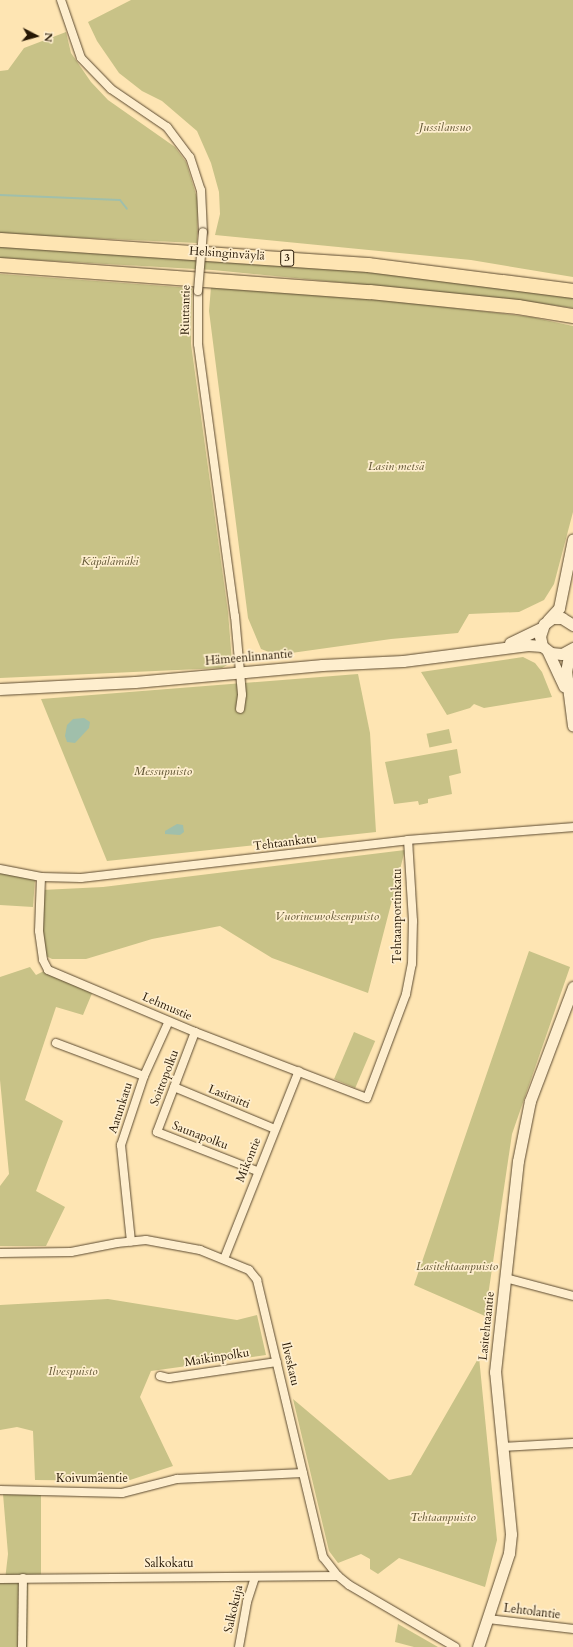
<!DOCTYPE html>
<meta charset="utf-8">
<style>
body{margin:0}
#map{position:relative;width:573px;height:1647px;overflow:hidden;background:#fee5b3;font-family:Cardo,serif}
div>[style]{position:absolute}
.green>*{inset:0;background:#c8c287;transform-origin:0 0}
.water>*{inset:0;background:#a0bfab}
.stream>*{height:2px;margin:-1px;padding:0 1px;transform-origin:1px;border-radius:1px;background:#a0bfab}
.roads{filter:drop-shadow(0 0 1px #5c4a30) drop-shadow(0 0 1px #5c4a30)}
.street>*{height:8px;margin:-4px;padding:0 4px;transform-origin:4px;border-radius:4px;background:#feeece}
.secondary>*{height:11px;margin:-5.5px;padding:0 5.5px;transform-origin:5.5px;border-radius:5.5px;background:#feeece}
.highway>*{height:14px;margin:-7px;padding:0 7px;transform-origin:7px;border-radius:7px;background:#fee5b3}
.bridges{filter:drop-shadow(0 0 1px #5c4a30) drop-shadow(0 0 1px #5c4a30)}
.street-bridge>*{height:8px;margin:-4px;padding:0 4px;transform-origin:4px;border-radius:4px;background:#feeece}
span{translate:-50% -50%;white-space:nowrap;text-align:center;line-height:1.15;-webkit-text-stroke:3.5px #feeece;paint-order:stroke}
.shield-label span{padding:1px 3px;background:#feeece;border:1px solid;border-radius:3px;-webkit-text-stroke-width:0}
.shield-label{font-size:11px;color:#261704;font-weight:700}
.park-label{font-size:12px;color:#5f5332;font-style:italic}
.street-label{font-size:12px;color:#261704}
.north{position:absolute;left:16px;top:16px;width:40px;height:40px;-webkit-text-stroke:3px #feeece;paint-order:stroke;rotate:96deg;font-size:11px;font-weight:700;line-height:16px;text-align:center;color:#261704}
.north::after{content:'';display:block;margin:auto;width:14px;height:18px;background:#261704;clip-path:polygon(50% 0,100% 100%,50% 72%,0 100%)}
</style>
<div id="map">
<div class="green">
<div style="clip-path:polygon(131px 0,573px 0,573px 277px,471px 260px,215px 235px,220px 214px,219px 192px,211px 163px,197px 131px,162px 101px,142px 91px,119px 73px,97px 41px,88px 22px)"></div>
<div style="clip-path:polygon(66px 32px,71px 53px,91px 82px,108px 100px,175px 147px,186px 162px,198px 201px,197px 243px,0 234px,0 71px,8px 70px,24px 48px)"></div>
<div style="clip-path:polygon(0 244px,377px 272px,573px 298px,573px 308px,509px 299px,213px 270px,0 258px)"></div>
<div style="clip-path:polygon(0 274px,192px 288px,191px 344px,228px 612px,232px 662px,222px 668px,0 678px)"></div>
<div style="clip-path:polygon(211px 287px,378px 299px,531px 317px,573px 326px,573px 512px,554px 584px,544px 600px,519px 612px,469px 614px,458px 633px,391px 639px,277px 655px,261px 649px,248px 618px,209px 311px)"></div>
<div style="clip-path:polygon(523px 657px,535px 663px,542px 672px,552px 697px,484px 708px,474px 704px,470px 708px,447px 715px,421px 672px)"></div>
<div style="clip-path:polygon(358px 674px,370px 733px,376px 832px,107px 861px,41px 699px)"></div>
<div style="left:449px;top:729px;width:14px;height:23px;rotate:78deg"></div>
<div style="clip-path:polygon(457px 749px,461px 773px,449px 776px,452px 794px,428px 799px,428px 803px,419px 805px,418px 801px,394px 804px,385px 762px)"></div>
<div style="clip-path:polygon(405px 850px,368px 993px,272px 958px,220px 926px,152px 939px,86px 959px,52px 959px,46px 956px,41px 915px,42px 890px,103px 887px)"></div>
<div style="clip-path:polygon(0 871px,35px 879px,33px 907px,0 905px)"></div>
<div style="clip-path:polygon(529px 951px,570px 967px,512px 1134px,485px 1316px,414px 1285px)"></div>
<div style="clip-path:polygon(30px 967px,36px 975px,44px 971px,93px 991px,83px 1015px,56px 1007px,25px 1100px,63px 1121px,36px 1191px,65px 1207px,46px 1246px,0 1246px,0 1186px,9px 1174px,0 1080px,0 977px)"></div>
<div style="left:354px;top:1032px;width:23px;height:51px;rotate:23deg"></div>
<div style="clip-path:polygon(108px 1299px,237px 1320px,257px 1315px,266px 1355px,151px 1371px,140px 1397px,173px 1466px,127px 1481px,35px 1480px,33px 1431px,17px 1427px,0 1430px,0 1305px)"></div>
<div style="clip-path:polygon(479px 1357px,497px 1540px,485px 1587px,399px 1558px,378px 1574px,370px 1569px,370px 1559px,361px 1554px,338px 1563px,329px 1551px,293px 1399px,389px 1480px,411px 1475px)"></div>
<div style="clip-path:polygon(3px 1494px,41px 1494px,41px 1582px,28px 1583px,27px 1647px,0 1647px,0 1580px,5px 1580px,8px 1554px)"></div>
<div style="clip-path:polygon(398px 1624px,438px 1647px,414px 1647px,395px 1642px)"></div>
</div>
<div class="water">
<div style="clip-path:polygon(84px 718px,90px 722px,89px 728px,75px 743px,67px 742px,65px 736px,67px 725px,73px 719px)"></div>
<div style="clip-path:polygon(177px 824px,183px 825px,184px 832px,180px 835px,165px 834px,165px 831px)"></div>
</div>
<div class="stream">
<div style="left:0;top:195px;width:120px;rotate:2.4deg"></div>
<div style="left:120px;top:200px;width:11px;rotate:52deg"></div>
</div>
<div class="roads">
<div class="street">
<div style="left:61px;top:0;width:61px;rotate:71deg"></div>
<div style="left:81px;top:58px;width:43px;rotate:45.9deg"></div>
<div style="left:111px;top:89px;width:68px;rotate:34.2deg"></div>
<div style="left:167px;top:127px;width:38px;rotate:53deg"></div>
<div style="left:190px;top:157px;width:35px;rotate:72deg"></div>
<div style="left:201px;top:190px;width:42px;rotate:87.3deg"></div>
<div style="left:198px;top:291px;width:53px;rotate:90deg"></div>
<div style="left:198px;top:344px;width:275px;rotate:82.3deg"></div>
<div style="left:235px;top:616px;width:79px;rotate:84.9deg"></div>
<div style="left:242px;top:695px;width:14px;rotate:98deg"></div>
<div style="left:0;top:869px;width:42px;rotate:11deg"></div>
<div style="left:41px;top:877px;width:40px;rotate:1.4deg"></div>
<div style="left:81px;top:878px;width:329px;rotate:-6.6deg"></div>
<div style="left:408px;top:840px;width:166px;rotate:-4.5deg"></div>
<div style="left:41px;top:877px;width:54px;rotate:92.1deg"></div>
<div style="left:39px;top:931px;width:29px;rotate:82deg"></div>
<div style="left:43px;top:960px;width:11px;rotate:63deg"></div>
<div style="left:48px;top:970px;width:160px;rotate:22.9deg"></div>
<div style="left:195px;top:1032px;width:184px;rotate:21deg"></div>
<div style="left:367px;top:1098px;width:111px;rotate:-69.4deg"></div>
<div style="left:406px;top:994px;width:31px;rotate:-79deg"></div>
<div style="left:412px;top:964px;width:43px;rotate:-88.7deg"></div>
<div style="left:413px;top:921px;width:81px;rotate:-93.5deg"></div>
<div style="left:195px;top:1032px;width:107px;rotate:110.8deg"></div>
<div style="left:157px;top:1132px;width:107px;rotate:21.3deg"></div>
<div style="left:56px;top:1043px;width:94px;rotate:20.6deg"></div>
<div style="left:144px;top:1076px;width:73px;rotate:108.4deg"></div>
<div style="left:121px;top:1145px;width:97px;rotate:84.1deg"></div>
<div style="left:144px;top:1076px;width:60px;rotate:-65.6deg"></div>
<div style="left:174px;top:1087px;width:109px;rotate:22.6deg"></div>
<div style="left:0;top:1253px;width:71px;rotate:-0.8deg"></div>
<div style="left:71px;top:1252px;width:47px;rotate:-11.1deg"></div>
<div style="left:117px;top:1243px;width:29px;rotate:-6deg"></div>
<div style="left:146px;top:1240px;width:55px;rotate:10.5deg"></div>
<div style="left:200px;top:1250px;width:53px;rotate:22.2deg"></div>
<div style="left:249px;top:1270px;width:13px;rotate:51deg"></div>
<div style="left:257px;top:1280px;width:285px;rotate:76.6deg"></div>
<div style="left:323px;top:1557px;width:24px;rotate:52deg"></div>
<div style="left:338px;top:1576px;width:14px;rotate:39deg"></div>
<div style="left:349px;top:1585px;width:123px;rotate:30.3deg"></div>
<div style="left:224px;top:1259px;width:202px;rotate:-68.3deg"></div>
<div style="left:505px;top:1278px;width:70px;rotate:14.8deg"></div>
<div style="left:160px;top:1376px;width:9px;rotate:13deg"></div>
<div style="left:169px;top:1378px;width:109px;rotate:-8.4deg"></div>
<div style="left:502px;top:1447px;width:71px;rotate:-3.2deg"></div>
<div style="left:0;top:1490px;width:122px;rotate:1.4deg"></div>
<div style="left:122px;top:1493px;width:57px;rotate:-14.3deg"></div>
<div style="left:177px;top:1479px;width:126px;rotate:-2.7deg"></div>
<div style="left:0;top:1579px;width:338px;rotate:-0.5deg"></div>
<div style="left:488px;top:1619px;width:86px;rotate:6.7deg"></div>
<div style="left:22px;top:1647px;width:69px;rotate:-89.2deg"></div>
<div style="left:239px;top:1647px;width:46px;rotate:-79.9deg"></div>
<div style="left:247px;top:1602px;width:26px;rotate:-72deg"></div>
</div>
<div class="secondary">
<div style="left:548px;top:620px;width:16px;rotate:-47deg"></div>
<div style="left:559px;top:608px;width:70px;rotate:-78.5deg"></div>
<div style="left:573px;top:625px;width:13px;rotate:-148deg"></div>
<div style="left:562px;top:618px;width:10px;rotate:180deg"></div>
<div style="left:552px;top:618px;width:10px;rotate:143deg"></div>
<div style="left:544px;top:624px;width:13px;rotate:108deg"></div>
<div style="left:540px;top:636px;width:10px;rotate:79deg"></div>
<div style="left:542px;top:646px;width:11px;rotate:38deg"></div>
<div style="left:551px;top:653px;width:11px;rotate:5deg"></div>
<div style="left:562px;top:654px;width:13px;rotate:-29deg"></div>
<div style="left:510px;top:643px;width:34px;rotate:-26deg"></div>
<div style="left:570px;top:651px;width:20px;rotate:101deg"></div>
<div style="left:566px;top:671px;width:55px;rotate:82.7deg"></div>
<div style="left:548px;top:652px;width:38px;rotate:65deg"></div>
<div style="left:0;top:689px;width:135px;rotate:-3deg"></div>
<div style="left:135px;top:682px;width:188px;rotate:-5.2deg"></div>
<div style="left:322px;top:665px;width:81px;rotate:-2.8deg"></div>
<div style="left:403px;top:661px;width:126px;rotate:-7.3deg"></div>
<div style="left:528px;top:645px;width:14px;rotate:4deg"></div>
<div style="left:478px;top:1647px;width:99px;rotate:-71.7deg"></div>
<div style="left:509px;top:1553px;width:19px;rotate:-84deg"></div>
<div style="left:511px;top:1534px;width:163px;rotate:-95.6deg"></div>
<div style="left:495px;top:1372px;width:212px;rotate:-83.8deg"></div>
<div style="left:518px;top:1161px;width:61px;rotate:-78.7deg"></div>
<div style="left:530px;top:1101px;width:122px;rotate:-69.3deg"></div>
</div>
<div class="highway">
<div style="left:0;top:240px;width:369px;rotate:3.9deg"></div>
<div style="left:368px;top:265px;width:207px;rotate:7.2deg"></div>
<div style="left:0;top:265px;width:371px;rotate:4.2deg"></div>
<div style="left:370px;top:292px;width:149px;rotate:5.8deg"></div>
<div style="left:518px;top:307px;width:56px;rotate:9.3deg"></div>
</div>
</div>
<div class="bridges">
<div class="street-bridge">
<div style="left:198px;top:291px;width:59px;rotate:-85.2deg"></div>
</div>
</div>
<div class="shield-label">
<span style="left:287px;top:258px">3</span>
</div>
<div class="park-label">
<span style="left:445px;top:128px">Jussilansuo</span>
<span style="left:396px;top:467px">Lasin metsä</span>
<span style="left:110px;top:562px">Käpälämäki</span>
<span style="left:163px;top:772px">Messupuisto</span>
<span style="left:327px;top:917px">Vuorineuvoksenpuisto</span>
<span style="left:457px;top:1267px">Lasitehtaanpuisto</span>
<span style="left:73px;top:1372px">Ilvespuisto</span>
<span style="left:443px;top:1518px">Tehtaanpuisto</span>
</div>
<div class="street-label">
<span style="left:227px;top:254px;rotate:4deg">Helsinginväylä</span>
<span style="left:186px;top:310px;rotate:-89deg">Riuttantie</span>
<span style="left:249px;top:658px;rotate:-5deg">Hämeenlinnantie</span>
<span style="left:285px;top:843px;rotate:-7deg">Tehtaankatu</span>
<span style="left:398px;top:916px;rotate:-90deg">Tehtaanportinkatu</span>
<span style="left:167px;top:1007px;rotate:23deg">Lehmustie</span>
<span style="left:165px;top:1078px;rotate:-69deg">Soittopolku</span>
<span style="left:229px;top:1097px;rotate:22deg">Lasiraitti</span>
<span style="left:121px;top:1108px;rotate:-72deg">Aatunkatu</span>
<span style="left:200px;top:1136px;rotate:21deg">Saunapolku</span>
<span style="left:249px;top:1160px;rotate:-68deg">Mikontie</span>
<span style="left:487px;top:1326px;rotate:-84deg">Lasitehtaantie</span>
<span style="left:217px;top:1358px;rotate:-9deg">Maikinpolku</span>
<span style="left:290px;top:1364px;rotate:77deg">Ilveskatu</span>
<span style="left:92px;top:1479px">Koivumäentie</span>
<span style="left:169px;top:1564px">Salkokatu</span>
<span style="left:234px;top:1609px;rotate:-77deg">Salkokuja</span>
<span style="left:532px;top:1612px;rotate:7deg">Lehtolantie</span>
</div>
<div class="north">N</div>
</div>
